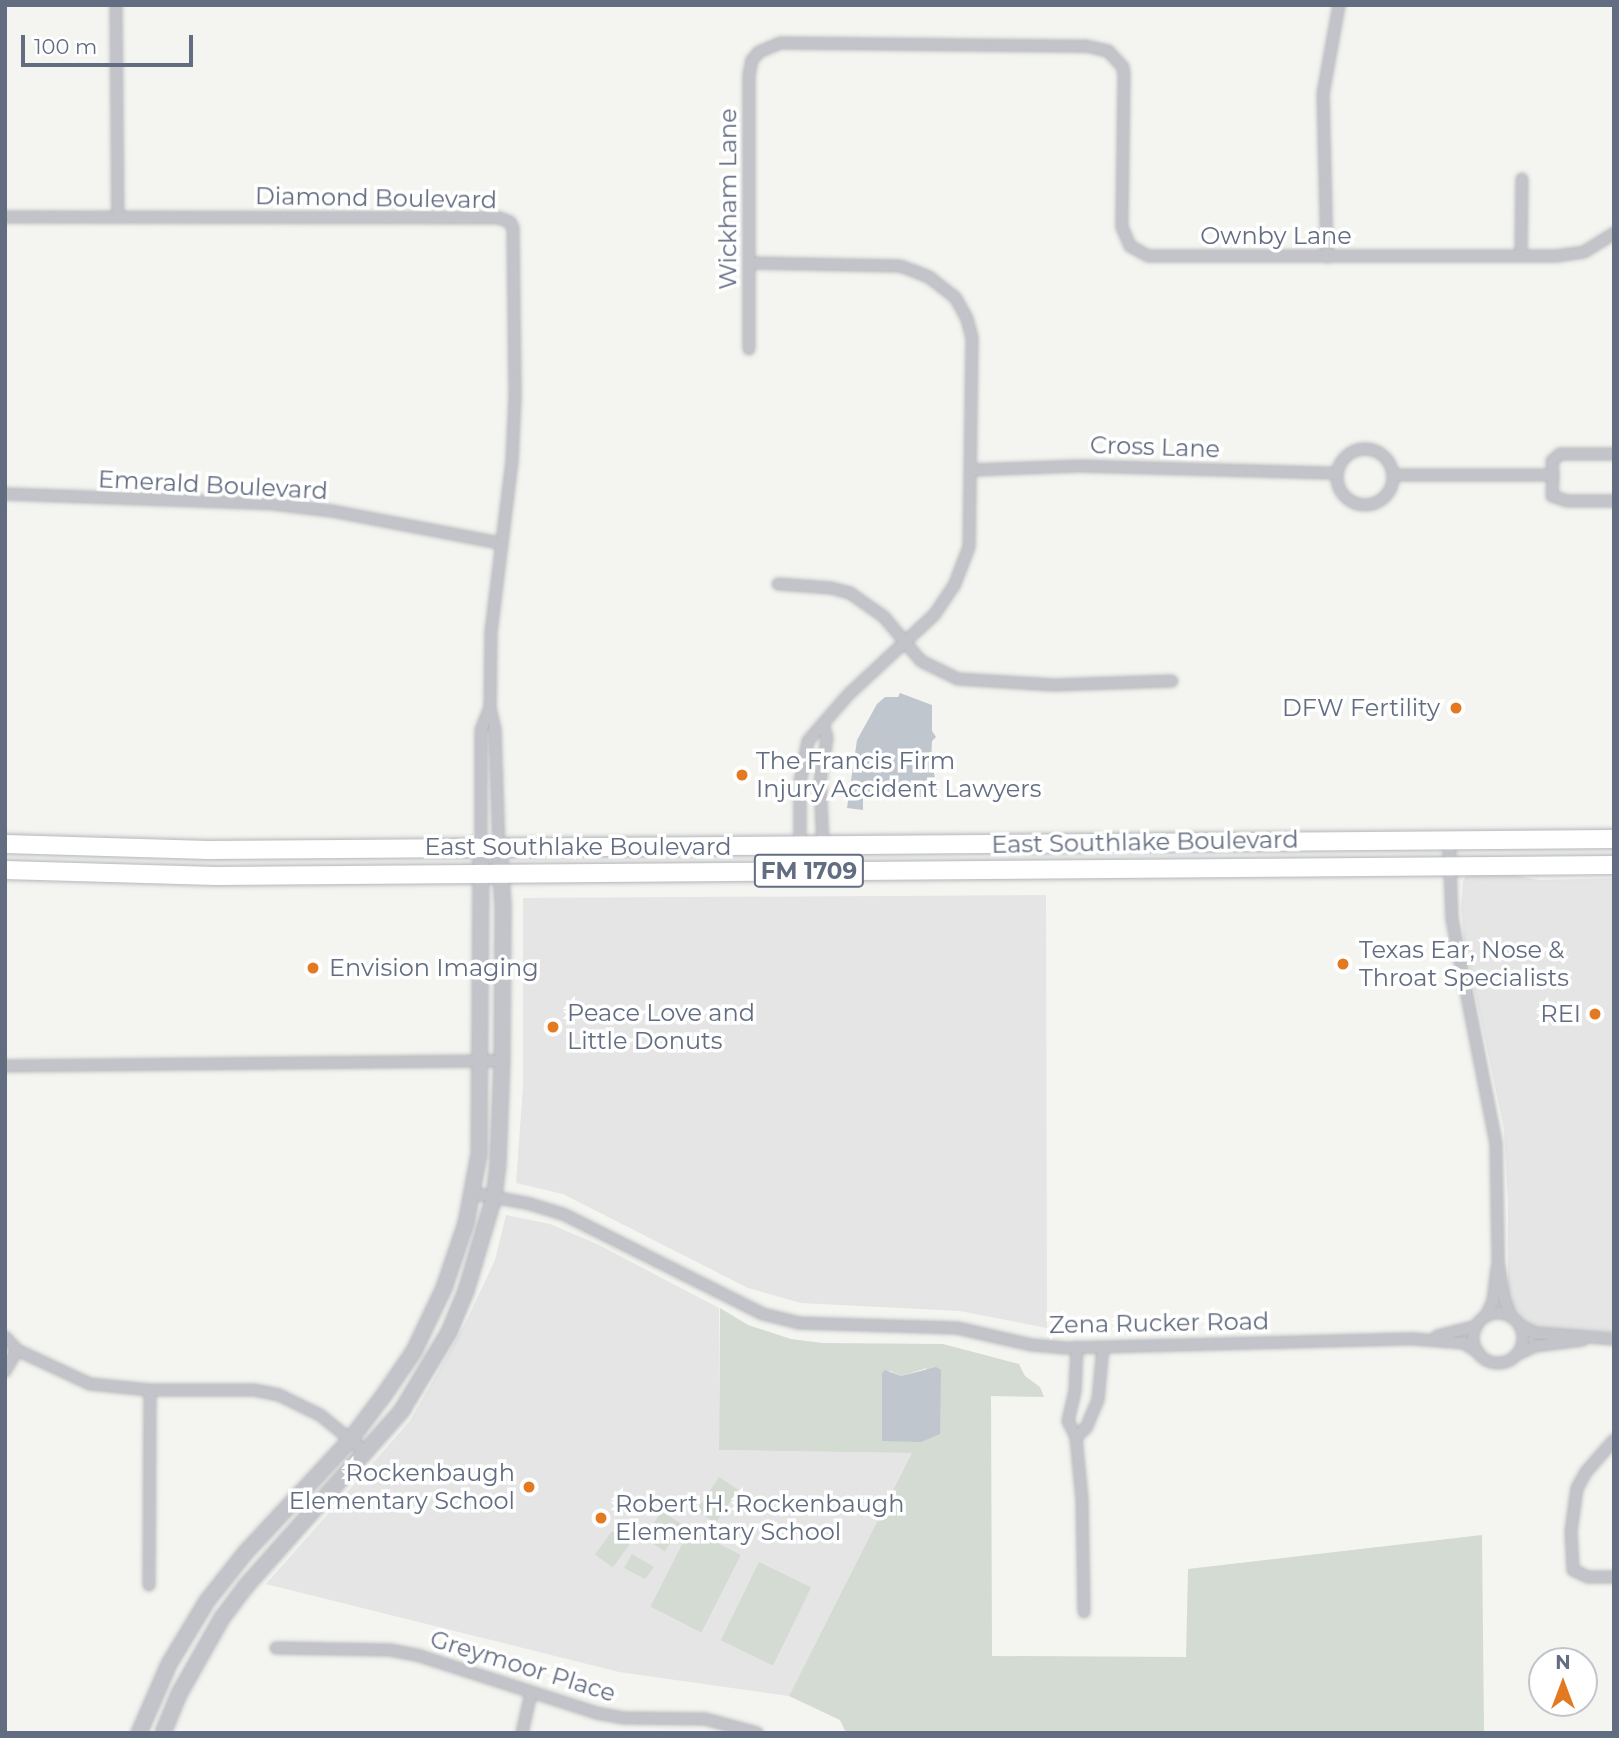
<!DOCTYPE html>
<style>
body{margin:0}
#map{position:relative;width:1619px;height:1738px;overflow:hidden;background:#f4f5f0;font-family:Montserrat,sans-serif}
div>[style]{position:absolute}
.built>*{inset:0;background:#e4e5e4}
.green>*{inset:0;background:#d3dbd2;transform-origin:0 0}
.water>*{inset:0;background:#bfc6cd}
.roads{filter:drop-shadow(0 0 2px #b5b7bd) drop-shadow(0 0 2px #b5b7bd)}
.minor>*{height:10px;margin:-5px;padding:0 5px;transform-origin:5px;border-radius:5px;background:#c2c4c9}
.minor>.ring{margin:-5px;padding:0;box-sizing:content-box;background:none;border:10px solid #c2c4c9;border-radius:50%}
.tertiary>*{height:14px;margin:-7px;padding:0 7px;transform-origin:7px;border-radius:7px;background:#c2c4c9}
.primary>*{height:18px;margin:-9px;padding:0 9px;transform-origin:9px;border-radius:9px;background:#fff}
.dots>*{width:19px;height:19px;translate:-50% -50%;box-sizing:border-box;border:4px solid #fff;border-radius:50%}
span{translate:-50% -50%;white-space:nowrap;text-align:center;line-height:1.15;-webkit-text-stroke:7px #fff;paint-order:stroke}
.shield-label span{padding:2px 5px;background:#fff;border:2px solid;border-radius:5px;-webkit-text-stroke-width:0}
.shield-label{font-size:23px;color:#636d82;font-weight:700}
.street-label{font-size:24px;color:#636d82}
.poi-label{font-size:24px;color:#636d82}
.right{translate:-100% -50%;text-align:right}
.left{translate:0 -50%;text-align:left}
.frame{position:absolute;inset:0;border:7px solid #636d82;pointer-events:none}
.north{position:absolute;left:1528px;top:1647px;width:70px;height:70px;box-sizing:border-box;background:#fff;border:2px solid #c1c5cd;border-radius:50%;rotate:0deg;font-size:19px;font-weight:700;line-height:28px;text-align:center;color:#636d82}
.north::after{content:'';display:block;margin:auto;width:24px;height:32px;background:#e37a22;clip-path:polygon(50% 0,100% 100%,50% 72%,0 100%)}
.scale{position:absolute;left:21px;top:35px;width:172px;height:32px;box-sizing:border-box;border:4px solid #636d82;border-top:0;padding-left:9px;font-size:21px;line-height:24px;white-space:nowrap;color:#636d82;-webkit-text-stroke:5px #fff;paint-order:stroke}
</style>
<div id="map">
<div class="built">
<div style="clip-path:polygon(1504px 873px,1540px 880px,1614px 878px,1614px 1332px,1556px 1331px,1529px 1327px,1516px 1315px,1508px 1300px,1508px 1201px,1504px 1129px,1464px 940px,1461px 907px,1463px 881px,1467px 875px)"></div>
<div style="clip-path:polygon(1046px 895px,1047px 1328px,960px 1311px,801px 1303px,748px 1288px,563px 1194px,516px 1183px,523px 1087px,523px 898px)"></div>
<div style="clip-path:polygon(506px 1215px,550px 1224px,597px 1244px,719px 1308px,719px 1450px,913px 1453px,789px 1696px,619px 1672px,266px 1584px,410px 1421px,466px 1322px,495px 1260px)"></div>
</div>
<div class="green">
<div style="clip-path:polygon(evenodd,720px 1308px,748px 1325px,791px 1339px,822px 1343px,943px 1344px,1019px 1364px,1025px 1376px,1040px 1387px,1044px 1397px,991px 1396px,992px 1656px,1186px 1657px,1188px 1569px,1482px 1535px,1484px 1733px,846px 1733px,840px 1720px,789px 1696px,912px 1453px,719px 1450px,720px 1308px,927px 1368px,883px 1441px,882px 1373px,890px 1371px,901px 1376px,927px 1368px)"></div>
<div style="left:719px;top:1477px;width:23px;height:40px;rotate:34deg"></div>
<div style="left:662px;top:1511px;width:25px;height:32px;rotate:34deg"></div>
<div style="left:690px;top:1529px;width:57px;height:87px;rotate:27deg"></div>
<div style="left:612px;top:1531px;width:22px;height:29px;rotate:36deg"></div>
<div style="clip-path:polygon(632px 1554px,654px 1567px,645px 1579px,624px 1568px)"></div>
<div style="left:759px;top:1562px;width:58px;height:87px;rotate:26deg"></div>
</div>
<div class="water">
<div style="clip-path:polygon(900px 693px,932px 705px,932px 731px,936px 737px,932px 741px,931px 762px,938px 789px,934px 796px,887px 799px,881px 794px,863px 796px,863px 810px,847px 808px,857px 740px,877px 704px,885px 697px,898px 697px)"></div>
<div style="clip-path:polygon(936px 1367px,941px 1370px,940px 1434px,921px 1442px,882px 1441px,882px 1373px,885px 1370px,901px 1376px)"></div>
</div>
<div class="roads">
<div class="minor">
<div style="left:116px;top:5px;width:211px;rotate:89.5deg"></div>
<div style="left:5px;top:217px;width:494px;rotate:0.1deg"></div>
<div style="left:499px;top:218px;width:12px;rotate:20deg"></div>
<div style="left:510px;top:222px;width:7px;rotate:63deg"></div>
<div style="left:513px;top:228px;width:169px;rotate:89.3deg"></div>
<div style="left:515px;top:397px;width:64px;rotate:92.7deg"></div>
<div style="left:512px;top:461px;width:171px;rotate:97deg"></div>
<div style="left:491px;top:631px;width:77px;rotate:90.7deg"></div>
<div style="left:490px;top:708px;width:23px;rotate:77deg"></div>
<div style="left:495px;top:730px;width:118px;rotate:88.1deg"></div>
<div style="left:1521px;top:256px;width:77px;rotate:-89.3deg"></div>
<div style="left:1327px;top:257px;width:163px;rotate:-91.4deg"></div>
<div style="left:1323px;top:94px;width:90px;rotate:-79.8deg"></div>
<div style="left:750px;top:263px;width:150px;rotate:1.1deg"></div>
<div style="left:900px;top:266px;width:15px;rotate:20deg"></div>
<div style="left:914px;top:271px;width:16px;rotate:22deg"></div>
<div style="left:929px;top:277px;width:33px;rotate:38deg"></div>
<div style="left:955px;top:297px;width:25px;rotate:61deg"></div>
<div style="left:967px;top:319px;width:20px;rotate:75deg"></div>
<div style="left:972px;top:338px;width:209px;rotate:90.8deg"></div>
<div style="left:969px;top:547px;width:40px;rotate:111deg"></div>
<div style="left:955px;top:584px;width:37px;rotate:124deg"></div>
<div style="left:934px;top:615px;width:117px;rotate:137.1deg"></div>
<div style="left:848px;top:695px;width:61px;rotate:131deg"></div>
<div style="left:808px;top:741px;width:43px;rotate:100.8deg"></div>
<div style="left:800px;top:783px;width:62px;rotate:90deg"></div>
<div style="left:749px;top:349px;width:274px;rotate:-90deg"></div>
<div style="left:749px;top:75px;width:15px;rotate:-79deg"></div>
<div style="left:752px;top:60px;width:11px;rotate:-49deg"></div>
<div style="left:759px;top:52px;width:23px;rotate:-23deg"></div>
<div style="left:780px;top:43px;width:306px;rotate:0.6deg"></div>
<div style="left:1086px;top:46px;width:23px;rotate:13deg"></div>
<div style="left:1108px;top:51px;width:22px;rotate:47deg"></div>
<div style="left:1123px;top:67px;width:8px;rotate:83deg"></div>
<div style="left:1124px;top:75px;width:152px;rotate:90.8deg"></div>
<div style="left:1122px;top:227px;width:21px;rotate:67deg"></div>
<div style="left:1130px;top:246px;width:21px;rotate:29deg"></div>
<div style="left:1148px;top:256px;width:408px"></div>
<div style="left:1556px;top:256px;width:28px;rotate:-8deg"></div>
<div style="left:1584px;top:252px;width:36px;rotate:-32deg"></div>
<div class="ring" style="left:1337px;top:449px;width:46px;height:46px"></div>
<div style="left:972px;top:470px;width:108px;rotate:-2.1deg"></div>
<div style="left:1080px;top:466px;width:256px;rotate:1.6deg"></div>
<div style="left:1393px;top:475px;width:160px"></div>
<div style="left:1553px;top:475px;width:21px;rotate:93deg"></div>
<div style="left:1552px;top:496px;width:16px;rotate:18deg"></div>
<div style="left:1567px;top:501px;width:47px"></div>
<div style="left:1553px;top:475px;width:14px;rotate:-94deg"></div>
<div style="left:1552px;top:461px;width:11px;rotate:-41deg"></div>
<div style="left:1560px;top:454px;width:54px"></div>
<div style="left:5px;top:494px;width:268px;rotate:2.1deg"></div>
<div style="left:273px;top:504px;width:59px;rotate:6.8deg"></div>
<div style="left:332px;top:511px;width:171px;rotate:10.8deg"></div>
<div style="left:778px;top:584px;width:53px;rotate:4.3deg"></div>
<div style="left:831px;top:588px;width:20px;rotate:15deg"></div>
<div style="left:850px;top:593px;width:42px;rotate:35.2deg"></div>
<div style="left:884px;top:617px;width:57px;rotate:49.9deg"></div>
<div style="left:921px;top:661px;width:41px;rotate:25.9deg"></div>
<div style="left:958px;top:679px;width:96px;rotate:3.6deg"></div>
<div style="left:1054px;top:685px;width:118px;rotate:-1.9deg"></div>
<div style="left:823px;top:724px;width:15px;rotate:74deg"></div>
<div style="left:827px;top:738px;width:45px;rotate:99deg"></div>
<div style="left:820px;top:782px;width:63px;rotate:87.3deg"></div>
<div style="left:1449px;top:839px;width:80px;rotate:87.9deg"></div>
<div style="left:1452px;top:919px;width:228px;rotate:78.9deg"></div>
<div style="left:1496px;top:1143px;width:118px;rotate:89deg"></div>
<div style="left:1498px;top:1261px;width:37px;rotate:81deg"></div>
<div style="left:1504px;top:1298px;width:20px;rotate:70deg"></div>
<div style="left:481px;top:848px;width:118px;rotate:-90deg"></div>
<div style="left:481px;top:730px;width:24px;rotate:-68deg"></div>
<div style="left:5px;top:1066px;width:497px;rotate:-0.6deg"></div>
<div style="left:472px;top:1193px;width:59px;rotate:10.7deg"></div>
<div style="left:530px;top:1204px;width:34px;rotate:17deg"></div>
<div style="left:563px;top:1214px;width:224px;rotate:26.6deg"></div>
<div style="left:763px;top:1314px;width:36px;rotate:14deg"></div>
<div style="left:798px;top:1323px;width:159px;rotate:1.8deg"></div>
<div style="left:957px;top:1328px;width:77px;rotate:12.8deg"></div>
<div style="left:1032px;top:1345px;width:32px;rotate:5deg"></div>
<div style="left:1064px;top:1348px;width:350px;rotate:-1.5deg"></div>
<div style="left:1414px;top:1339px;width:50px;rotate:4.6deg"></div>
<div style="left:1464px;top:1343px;width:17px;rotate:33deg"></div>
<div class="ring" style="left:1473px;top:1313px;width:40px;height:40px"></div>
<div style="left:1486px;top:1316px;width:17px;rotate:-65deg"></div>
<div style="left:1493px;top:1301px;width:34px;rotate:-83deg"></div>
<div style="left:1521px;top:1326px;width:16px;rotate:27deg"></div>
<div style="left:1535px;top:1333px;width:79px;rotate:4.3deg"></div>
<div style="left:1437px;top:1336px;width:41px;rotate:-14deg"></div>
<div style="left:5px;top:1337px;width:18px;rotate:47deg"></div>
<div style="left:17px;top:1350px;width:81px;rotate:25deg"></div>
<div style="left:90px;top:1384px;width:60px;rotate:5.7deg"></div>
<div style="left:150px;top:1390px;width:104px"></div>
<div style="left:254px;top:1390px;width:25px;rotate:11deg"></div>
<div style="left:279px;top:1395px;width:46px;rotate:26deg"></div>
<div style="left:320px;top:1415px;width:60px;rotate:39deg"></div>
<div style="left:1077px;top:1347px;width:44px;rotate:92.6deg"></div>
<div style="left:1075px;top:1391px;width:31px;rotate:103deg"></div>
<div style="left:1068px;top:1421px;width:18px;rotate:63deg"></div>
<div style="left:1076px;top:1437px;width:62px;rotate:84.5deg"></div>
<div style="left:1082px;top:1499px;width:113px;rotate:89deg"></div>
<div style="left:1518px;top:1354px;width:19px;rotate:-25deg"></div>
<div style="left:1535px;top:1346px;width:48px;rotate:-7.1deg"></div>
<div style="left:5px;top:1371px;width:24px;rotate:-60deg"></div>
<div style="left:1076px;top:1437px;width:13px;rotate:-42deg"></div>
<div style="left:1086px;top:1428px;width:30px;rotate:-67deg"></div>
<div style="left:1098px;top:1400px;width:53px;rotate:-84.6deg"></div>
<div style="left:1614px;top:1440px;width:43px;rotate:131.2deg"></div>
<div style="left:1586px;top:1472px;width:18px;rotate:119deg"></div>
<div style="left:1577px;top:1488px;width:43px;rotate:97.9deg"></div>
<div style="left:1571px;top:1531px;width:39px;rotate:87deg"></div>
<div style="left:1573px;top:1570px;width:17px;rotate:25deg"></div>
<div style="left:1588px;top:1577px;width:26px"></div>
<div style="left:149px;top:1585px;width:195px;rotate:-89.7deg"></div>
<div style="left:276px;top:1648px;width:114px;rotate:1deg"></div>
<div style="left:390px;top:1650px;width:31px;rotate:11deg"></div>
<div style="left:420px;top:1656px;width:185px;rotate:17.9deg"></div>
<div style="left:596px;top:1713px;width:28px;rotate:10deg"></div>
<div style="left:624px;top:1718px;width:81px;rotate:0.7deg"></div>
<div style="left:705px;top:1719px;width:54px;rotate:15.1deg"></div>
<div style="left:522px;top:1733px;width:41px;rotate:-77.3deg"></div>
</div>
<div class="tertiary">
<div style="left:139px;top:1733px;width:75px;rotate:-66.5deg"></div>
<div style="left:169px;top:1664px;width:74px;rotate:-58.9deg"></div>
<div style="left:207px;top:1601px;width:63px;rotate:-51.5deg"></div>
<div style="left:246px;top:1552px;width:153px;rotate:-47.1deg"></div>
<div style="left:350px;top:1440px;width:56px;rotate:-52.9deg"></div>
<div style="left:384px;top:1395px;width:53px;rotate:-55.7deg"></div>
<div style="left:414px;top:1351px;width:70px;rotate:-64.5deg"></div>
<div style="left:444px;top:1288px;width:69px;rotate:-71.3deg"></div>
<div style="left:466px;top:1223px;width:70px;rotate:-79.3deg"></div>
<div style="left:479px;top:1154px;width:306px;rotate:-89.6deg"></div>
<div style="left:163px;top:1733px;width:42px;rotate:-67.7deg"></div>
<div style="left:179px;top:1694px;width:87px;rotate:-60.5deg"></div>
<div style="left:222px;top:1618px;width:40px;rotate:-53deg"></div>
<div style="left:246px;top:1586px;width:235px;rotate:-48.4deg"></div>
<div style="left:402px;top:1410px;width:91px;rotate:-58.9deg"></div>
<div style="left:449px;top:1332px;width:44px;rotate:-67.5deg"></div>
<div style="left:466px;top:1291px;width:98px;rotate:-73.4deg"></div>
<div style="left:494px;top:1197px;width:33px;rotate:-83deg"></div>
<div style="left:498px;top:1164px;width:103px;rotate:-87.8deg"></div>
<div style="left:502px;top:1061px;width:156px;rotate:-89.6deg"></div>
<div style="left:503px;top:905px;width:57px;rotate:-94deg"></div>
</div>
<div class="primary">
<div style="left:5px;top:844px;width:203px;rotate:1.7deg"></div>
<div style="left:208px;top:850px;width:1406px;rotate:-0.45deg"></div>
<div style="left:5px;top:870px;width:211px;rotate:1.6deg"></div>
<div style="left:216px;top:876px;width:1398px;rotate:-0.45deg"></div>
</div>
</div>
<div class="dots">
<div style="left:1456px;top:708px;background:#e37a22"></div>
<div style="left:742px;top:775px;background:#e37a22"></div>
<div style="left:1343px;top:964px;background:#e37a22"></div>
<div style="left:313px;top:968px;background:#e37a22"></div>
<div style="left:1595px;top:1014px;background:#e37a22"></div>
<div style="left:553px;top:1027px;background:#e37a22"></div>
<div style="left:529px;top:1487px;background:#e37a22"></div>
<div style="left:601px;top:1518px;background:#e37a22"></div>
</div>
<div class="shield-label">
<span style="left:809px;top:871px">FM 1709</span>
</div>
<div class="street-label">
<span style="left:376px;top:198px;rotate:1deg">Diamond Boulevard</span>
<span style="left:728px;top:199px;rotate:-90deg">Wickham Lane</span>
<span style="left:1276px;top:236px">Ownby Lane</span>
<span style="left:1155px;top:447px;rotate:2deg">Cross Lane</span>
<span style="left:213px;top:485px;rotate:3deg">Emerald Boulevard</span>
<span style="left:1145px;top:842px;rotate:-1deg">East Southlake Boulevard</span>
<span style="left:578px;top:847px">East Southlake Boulevard</span>
<span style="left:1159px;top:1323px;rotate:-1deg">Zena Rucker Road</span>
<span style="left:523px;top:1666px;rotate:17deg">Greymoor Place</span>
</div>
<div class="poi-label">
<span class="right" style="left:1440px;top:708px">DFW Fertility</span>
<span class="left" style="left:756px;top:775px">The Francis Firm<br>Injury Accident Lawyers</span>
<span class="left" style="left:1359px;top:964px">Texas Ear, Nose &amp;<br>Throat Specialists</span>
<span class="left" style="left:329px;top:968px">Envision Imaging</span>
<span class="left" style="left:567px;top:1027px">Peace Love and<br>Little Donuts</span>
<span class="right" style="left:1581px;top:1014px">REI</span>
<span class="right" style="left:515px;top:1487px">Rockenbaugh<br>Elementary School</span>
<span class="left" style="left:615px;top:1518px">Robert H. Rockenbaugh<br>Elementary School</span>
</div>
<div class="frame"></div>
<div class="north">N</div>
<div class="scale">100 m</div>
</div>
